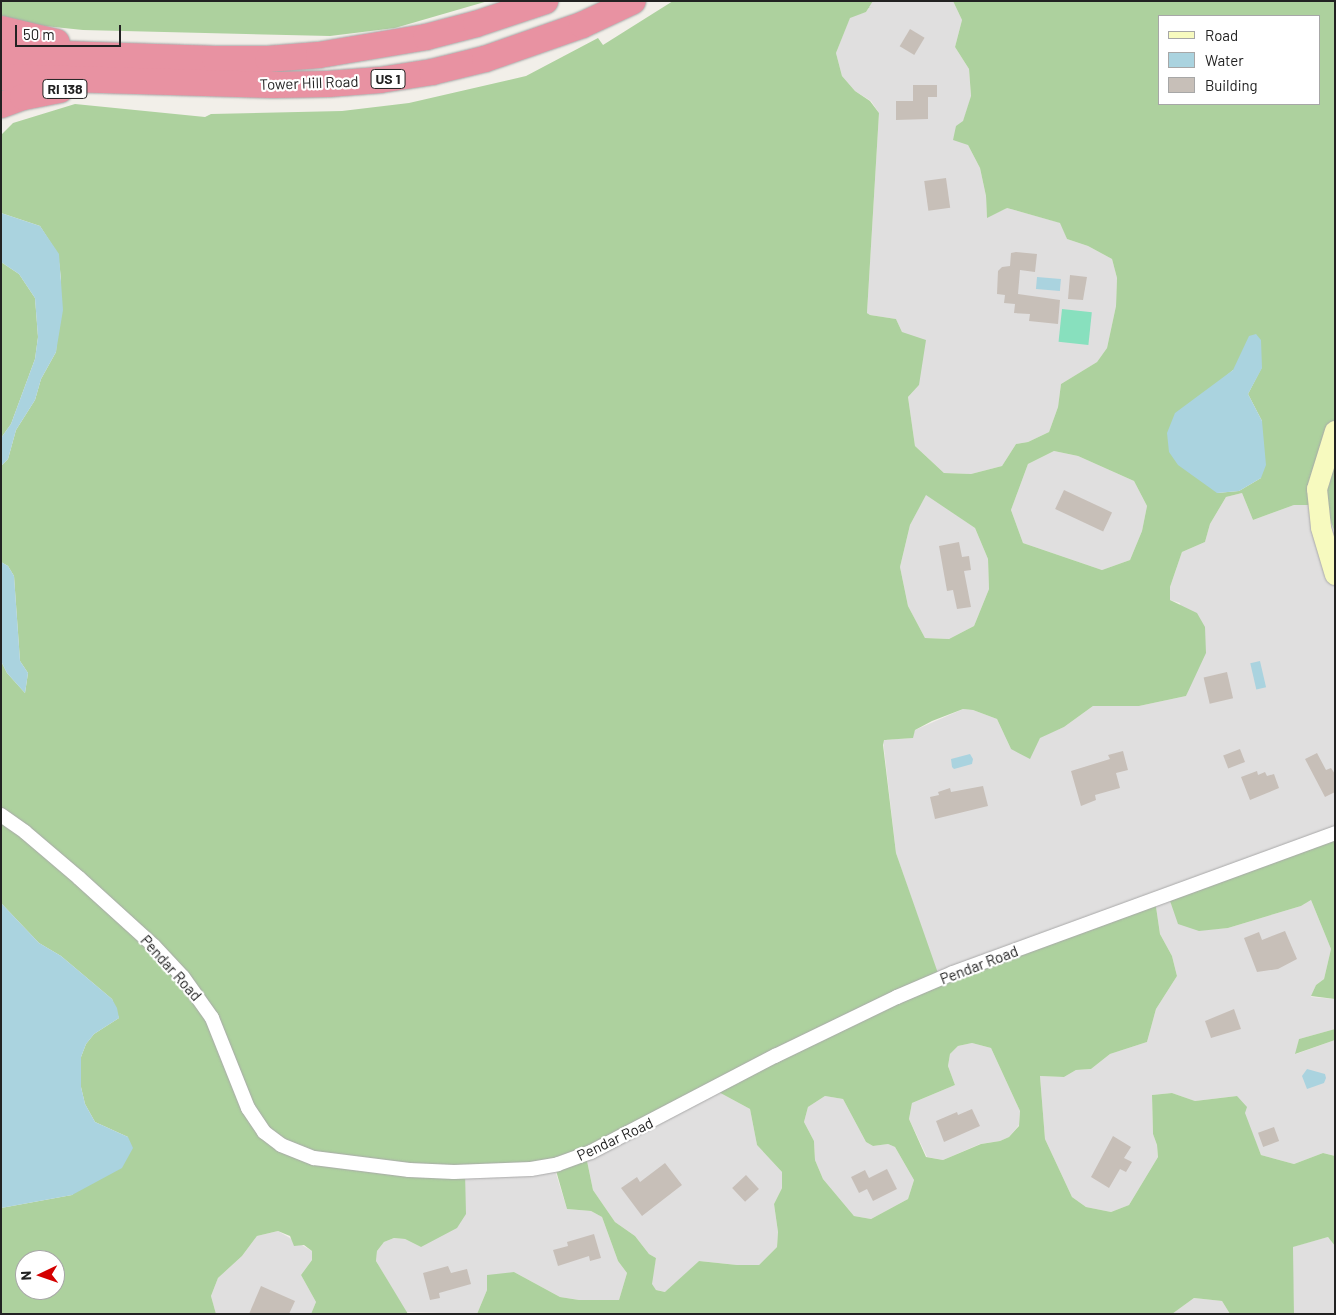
<!DOCTYPE html>
<style>
body{margin:0}
#map{position:relative;width:1336px;height:1315px;overflow:hidden;background:#f2efe9;font-family:Barlow,sans-serif}
div>[style]{position:absolute}
.residential>*{inset:0;background:#e0dfdf}
.forest>*{inset:0;background:#add19e}
.pitch>*{inset:0;background:#88e0be;transform-origin:0 0}
.water>*{inset:0;background:#aad3df;transform-origin:0 0}
.building>*{inset:0;background:#c7bfb8;transform-origin:0 0}
.roads{filter:drop-shadow(0 0 1px #a9a9a9) drop-shadow(0 0 1px #a9a9a9)}
.street>*{height:14px;margin:-7px;padding:0 7px;transform-origin:7px;border-radius:7px;background:#fff}
.secondary>*{height:20px;margin:-10px;padding:0 10px;transform-origin:10px;border-radius:10px;background:#f7fabf}
.highway>*{height:26px;margin:-13px;padding:0 13px;transform-origin:13px;border-radius:13px;background:#e892a2}
span{translate:-50% -50%;white-space:nowrap;text-align:center;line-height:1.15;-webkit-text-stroke:4.5px #fff;paint-order:stroke}
.shield-label span{padding:1px 4px;background:#fff;border:1px solid;border-radius:4px;-webkit-text-stroke-width:0}
.shield-label{font-size:14px;color:#222;font-weight:700}
.street-label{font-size:15px;color:#222}
.frame{position:absolute;inset:0;border:2px solid #222;pointer-events:none}
.legend{position:absolute;left:1158px;top:15px;width:162px;height:90px;box-sizing:border-box;background:#fff;border:1px solid #a7a7a7;margin:0;padding:6px 9px;list-style:none;font-size:15px;color:#222}
.legend li{display:flex;align-items:center;gap:10px;height:25px}
.legend b{width:25px;border:1px solid #a7a7a7}
.north{position:absolute;left:15px;top:1250px;width:50px;height:50px;box-sizing:border-box;background:#fff;border:1px solid #a7a7a7;border-radius:50%;rotate:267deg;font-size:14px;font-weight:700;line-height:20px;text-align:center;color:#222}
.north::after{content:'';display:block;margin:auto;width:18px;height:22px;background:#d40000;clip-path:polygon(50% 0,100% 100%,50% 72%,0 100%)}
.scale{position:absolute;left:15px;top:25px;width:106px;height:22px;box-sizing:border-box;border:2px solid #222;border-top:0;padding-left:6px;font-size:15px;line-height:18px;white-space:nowrap;color:#222;-webkit-text-stroke:4px #fff;paint-order:stroke}
</style>
<div id="map">
<div class="residential">
<div style="clip-path:polygon(873px 1px,953px 1px,962px 20px,955px 47px,969px 69px,971px 97px,963px 122px,968px 145px,980px 168px,986px 196px,987px 217px,1007px 208px,1061px 223px,1067px 239px,1088px 246px,1112px 259px,1117px 278px,1116px 306px,1107px 348px,1097px 362px,1061px 384px,1058px 407px,1049px 432px,1028px 442px,1016px 444px,1002px 466px,971px 474px,944px 473px,915px 446px,908px 397px,919px 385px,902px 332px,896px 319px,870px 315px,867px 313px,879px 113px,871px 101px,855px 91px,842px 76px,836px 53px,850px 17px,866px 12px)"></div>
<div style="clip-path:polygon(1054px 451px,1078px 456px,1134px 481px,1147px 506px,1142px 531px,1130px 560px,1102px 570px,1023px 543px,1011px 510px,1028px 464px)"></div>
<div style="clip-path:polygon(1242px 493px,1253px 520px,1294px 505px,1325px 505px,1330px 514px,1335px 533px,1335px 833px,1202px 930px,1228px 928px,1301px 906px,1311px 900px,1331px 949px,1324px 979px,1316px 985px,1311px 997px,1335px 999px,1335px 1029px,1299px 1039px,1296px 1054px,1335px 1040px,1335px 1156px,1323px 1153px,1294px 1164px,1261px 1155px,1237px 1096px,1195px 1101px,1172px 1093px,1152px 1095px,1153px 1134px,1157px 1145px,1158px 1157px,1129px 1205px,1111px 1212px,1086px 1207px,1072px 1197px,1045px 1139px,1040px 1076px,1064px 1077px,1076px 1070px,1091px 1069px,1110px 1054px,1147px 1042px,1156px 1009px,1177px 976px,1172px 956px,1160px 934px,1155px 900px,939px 979px,896px 853px,883px 740px,912px 738px,915px 730px,963px 709px,973px 710px,997px 719px,1011px 749px,1064px 727px,1093px 706px,1139px 706px,1186px 696px,1192px 680px,1180px 603px,1170px 600px,1170px 587px,1182px 552px,1205px 542px,1210px 524px,1226px 497px)"></div>
<div style="clip-path:polygon(926px 494px,975px 528px,988px 559px,989px 589px,974px 626px,949px 639px,925px 638px,908px 606px,900px 567px,910px 525px)"></div>
<div style="clip-path:polygon(972px 1043px,991px 1048px,1020px 1111px,1019px 1125px,1009px 1137px,1000px 1141px,980px 1144px,943px 1160px,927px 1157px,909px 1119px,912px 1103px,955px 1085px,948px 1066px,950px 1054px,958px 1046px)"></div>
<div style="clip-path:polygon(713px 1089px,750px 1109px,757px 1145px,782px 1172px,782px 1188px,774px 1204px,778px 1232px,777px 1247px,759px 1265px,737px 1265px,699px 1261px,666px 1292px,656px 1290px,651px 1284px,656px 1258px,649px 1254px,635px 1236px,615px 1222px,593px 1190px,586px 1156px)"></div>
<div style="clip-path:polygon(825px 1096px,843px 1099px,866px 1142px,873px 1146px,888px 1144px,895px 1147px,914px 1180px,908px 1199px,871px 1219px,854px 1216px,823px 1179px,815px 1160px,814px 1141px,804px 1122px,808px 1107px)"></div>
<div style="clip-path:polygon(554px 1167px,567px 1209px,591px 1211px,602px 1217px,618px 1261px,627px 1273px,619px 1300px,579px 1300px,560px 1297px,514px 1272px,487px 1290px,477px 1314px,406px 1312px,376px 1261px,377px 1251px,384px 1242px,394px 1238px,405px 1239px,421px 1247px,465px 1172px)"></div>
<div style="clip-path:polygon(278px 1231px,312px 1251px,312px 1260px,301px 1275px,316px 1302px,311px 1314px,216px 1314px,211px 1296px,218px 1278px,242px 1256px,257px 1236px)"></div>
<div style="clip-path:polygon(1328px 1237px,1335px 1246px,1335px 1314px,1294px 1314px,1292px 1247px)"></div>
<div style="clip-path:polygon(1194px 1298px,1222px 1301px,1230px 1314px,1172px 1314px)"></div>
</div>
<div class="forest">
<div style="clip-path:polygon(1px 1px,488px 1px,395px 28px,330px 36px,83px 30px,35px 25px,1px 16px)"></div>
<div style="clip-path:polygon(evenodd,673px 1px,873px 1px,866px 12px,850px 18px,836px 53px,842px 76px,855px 91px,870px 101px,879px 113px,867px 313px,870px 315px,896px 319px,902px 332px,926px 340px,919px 385px,908px 397px,915px 446px,944px 473px,971px 474px,1002px 466px,1016px 444px,1028px 442px,1049px 432px,1058px 407px,1061px 384px,1097px 362px,1107px 348px,1116px 306px,1117px 278px,1112px 259px,1088px 246px,1067px 239px,1060px 223px,1007px 208px,987px 218px,986px 196px,980px 168px,968px 145px,953px 140px,956px 126px,963px 121px,971px 96px,969px 69px,955px 47px,962px 20px,953px 1px,1335px 1px,1335px 533px,1325px 505px,1294px 505px,1253px 520px,1242px 493px,1226px 497px,1210px 524px,1205px 542px,1182px 552px,1170px 587px,1170px 600px,1197px 613px,1205px 627px,1206px 653px,1186px 696px,1139px 706px,1093px 706px,1064px 727px,1040px 738px,1030px 759px,1011px 749px,997px 719px,973px 710px,963px 709px,932px 721px,915px 730px,913px 738px,884px 740px,883px 745px,896px 853px,940px 979px,1155px 900px,1160px 934px,1172px 956px,1177px 976px,1156px 1009px,1147px 1042px,1110px 1054px,1091px 1069px,1076px 1070px,1064px 1077px,1040px 1076px,1045px 1139px,1072px 1197px,1086px 1207px,1111px 1212px,1129px 1205px,1158px 1157px,1157px 1145px,1153px 1134px,1152px 1095px,1172px 1093px,1195px 1101px,1237px 1096px,1247px 1107px,1245px 1113px,1261px 1155px,1294px 1164px,1323px 1153px,1335px 1156px,1335px 1246px,1328px 1237px,1293px 1247px,1294px 1314px,1230px 1314px,1222px 1301px,1194px 1298px,1172px 1314px,477px 1314px,487px 1290px,487px 1275px,514px 1272px,560px 1297px,579px 1300px,619px 1300px,627px 1273px,618px 1261px,602px 1217px,591px 1211px,567px 1209px,555px 1167px,465px 1172px,466px 1214px,457px 1228px,421px 1247px,405px 1239px,394px 1238px,384px 1242px,377px 1251px,376px 1261px,408px 1314px,311px 1314px,316px 1302px,301px 1275px,312px 1260px,312px 1251px,304px 1245px,294px 1246px,290px 1236px,278px 1231px,257px 1236px,242px 1256px,218px 1278px,211px 1296px,216px 1314px,1px 1314px,1px 1208px,72px 1195px,128px 1137px,95px 1122px,85px 1104px,81px 1087px,81px 1057px,86px 1044px,94px 1034px,119px 1018px,112px 999px,61px 956px,39px 943px,1px 903px,1px 661px,7px 673px,25px 693px,28px 673px,20px 661px,14px 576px,8px 566px,1px 562px,1px 466px,8px 459px,16px 430px,35px 400px,41px 379px,56px 352px,61px 278px,58px 254px,40px 226px,1px 213px,1px 135px,13px 123px,75px 104px,205px 117px,211px 114px,342px 111px,409px 103px,526px 76px,598px 38px,603px 45px,673px 1px,1160px 16px,1320px 16px,1320px 104px,1160px 104px,1160px 16px,673px 1px,1262px 367px,1248px 394px,1262px 421px,1261px 478px,1239px 491px,1217px 493px,1225px 377px,1233px 370px,1262px 367px,673px 1px,1054px 451px,1078px 456px,1134px 481px,1147px 506px,1142px 531px,1130px 560px,1102px 570px,1023px 543px,1011px 510px,1028px 464px,1054px 451px,673px 1px,926px 495px,975px 528px,988px 559px,989px 589px,974px 626px,949px 639px,925px 638px,908px 606px,900px 567px,910px 525px,926px 495px,673px 1px,972px 1043px,991px 1048px,1020px 1111px,1019px 1126px,1009px 1137px,1000px 1141px,981px 1144px,943px 1160px,926px 1157px,909px 1119px,912px 1103px,955px 1085px,948px 1066px,950px 1054px,958px 1046px,972px 1043px,673px 1px,713px 1089px,750px 1109px,757px 1145px,782px 1172px,782px 1188px,774px 1204px,778px 1232px,777px 1247px,759px 1265px,737px 1265px,699px 1261px,665px 1292px,656px 1290px,652px 1284px,656px 1258px,649px 1254px,635px 1236px,615px 1222px,593px 1190px,586px 1156px,713px 1089px,673px 1px,825px 1096px,843px 1099px,866px 1142px,873px 1146px,888px 1144px,895px 1147px,914px 1180px,908px 1199px,871px 1219px,854px 1216px,823px 1179px,815px 1160px,814px 1141px,804px 1122px,808px 1107px,825px 1096px,673px 1px,25px 1260px,55px 1260px,55px 1290px,25px 1290px,25px 1260px)"></div>
<div style="clip-path:polygon(1px 262px,19px 274px,35px 298px,38px 337px,35px 359px,11px 424px,1px 438px)"></div>
<div style="clip-path:polygon(1335px 833px,1335px 999px,1311px 996px,1316px 985px,1324px 979px,1331px 949px,1311px 900px,1301px 906px,1228px 928px,1199px 931px,1178px 924px,1168px 895px)"></div>
<div style="clip-path:polygon(1335px 1029px,1335px 1040px,1295px 1054px,1299px 1039px)"></div>
</div>
<div class="pitch">
<div style="left:1062px;top:309px;width:30px;height:33px;rotate:6deg"></div>
</div>
<div class="water">
<div style="clip-path:polygon(1px 213px,40px 226px,59px 254px,63px 310px,56px 352px,41px 379px,35px 400px,16px 430px,8px 459px,1px 466px,1px 438px,11px 424px,35px 359px,38px 337px,35px 298px,19px 274px,1px 262px)"></div>
<div style="left:1037px;top:277px;width:24px;height:12px;rotate:5deg"></div>
<div style="clip-path:polygon(1256px 334px,1261px 340px,1262px 368px,1248px 394px,1262px 421px,1266px 465px,1261px 478px,1239px 491px,1217px 493px,1178px 465px,1169px 452px,1167px 433px,1175px 413px,1233px 370px,1249px 336px)"></div>
<div style="clip-path:polygon(1px 562px,8px 566px,14px 576px,20px 661px,28px 673px,25px 693px,7px 673px,1px 661px)"></div>
<div style="left:1260px;top:661px;width:27px;height:10px;rotate:77deg"></div>
<div style="clip-path:polygon(970px 754px,973px 759px,972px 764px,954px 769px,952px 767px,951px 759px)"></div>
<div style="clip-path:polygon(1px 903px,39px 943px,61px 956px,112px 999px,117px 1008px,119px 1018px,94px 1034px,86px 1044px,81px 1057px,81px 1087px,85px 1104px,95px 1122px,128px 1137px,133px 1148px,122px 1168px,72px 1195px,1px 1208px)"></div>
<div style="clip-path:polygon(1307px 1069px,1325px 1074px,1326px 1078px,1324px 1083px,1307px 1089px,1302px 1076px)"></div>
</div>
<div class="building">
<div style="left:910px;top:29px;width:17px;height:20px;rotate:31deg"></div>
<div style="clip-path:polygon(913px 85px,937px 85px,937px 97px,928px 97px,928px 119px,896px 120px,896px 101px,913px 101px)"></div>
<div style="left:946px;top:178px;width:30px;height:22px;rotate:82deg"></div>
<div style="clip-path:polygon(1016px 252px,1037px 254px,1035px 272px,1020px 270px,1018px 294px,1060px 300px,1058px 324px,1029px 321px,1030px 314px,1014px 313px,1015px 304px,1004px 303px,1005px 295px,997px 294px,998px 271px,1002px 267px,1010px 266px,1011px 253px)"></div>
<div style="clip-path:polygon(1070px 275px,1087px 277px,1083px 300px,1068px 299px)"></div>
<div style="left:1064px;top:490px;width:53px;height:21px;rotate:25deg"></div>
<div style="clip-path:polygon(959px 542px,962px 557px,969px 556px,971px 570px,964px 571px,971px 607px,957px 609px,953px 590px,947px 591px,939px 546px)"></div>
<div style="left:1227px;top:672px;width:27px;height:24px;rotate:77deg"></div>
<div style="left:1240px;top:749px;width:14px;height:18px;rotate:69deg"></div>
<div style="clip-path:polygon(1123px 751px,1128px 770px,1116px 773px,1120px 788px,1095px 795px,1096px 800px,1081px 806px,1071px 771px,1110px 759px,1108px 755px)"></div>
<div style="clip-path:polygon(1317px 753px,1326px 770px,1331px 768px,1335px 774px,1335px 792px,1325px 797px,1305px 759px)"></div>
<div style="clip-path:polygon(1257px 771px,1258px 775px,1265px 772px,1267px 776px,1274px 774px,1279px 788px,1250px 800px,1241px 777px)"></div>
<div style="clip-path:polygon(983px 786px,988px 806px,935px 819px,930px 797px,939px 795px,938px 792px,950px 788px,951px 792px)"></div>
<div style="clip-path:polygon(1285px 931px,1297px 959px,1278px 969px,1257px 972px,1244px 938px,1259px 932px,1262px 940px)"></div>
<div style="clip-path:polygon(1234px 1009px,1241px 1029px,1211px 1038px,1205px 1021px)"></div>
<div style="clip-path:polygon(972px 1109px,980px 1126px,944px 1142px,936px 1121px,957px 1112px,958px 1115px)"></div>
<div style="left:1274px;top:1127px;width:15px;height:17px;rotate:70deg"></div>
<div style="clip-path:polygon(1113px 1136px,1131px 1147px,1124px 1158px,1132px 1162px,1126px 1172px,1120px 1169px,1109px 1188px,1091px 1177px)"></div>
<div style="clip-path:polygon(665px 1163px,682px 1185px,642px 1216px,621px 1188px,637px 1177px,640px 1182px)"></div>
<div style="clip-path:polygon(887px 1169px,897px 1189px,873px 1201px,867px 1189px,859px 1193px,851px 1177px,865px 1170px,869px 1178px)"></div>
<div style="left:746px;top:1175px;width:19px;height:19px;rotate:47deg"></div>
<div style="clip-path:polygon(594px 1234px,601px 1258px,590px 1261px,589px 1256px,558px 1266px,553px 1250px,568px 1246px,567px 1242px)"></div>
<div style="clip-path:polygon(448px 1266px,451px 1273px,467px 1269px,471px 1284px,439px 1293px,440px 1298px,430px 1300px,423px 1273px)"></div>
<div style="clip-path:polygon(261px 1286px,295px 1301px,289px 1314px,249px 1314px)"></div>
</div>
<div class="roads">
<div class="street">
<div style="left:1px;top:815px;width:29px;rotate:35deg"></div>
<div style="left:25px;top:832px;width:71px;rotate:40.4deg"></div>
<div style="left:79px;top:878px;width:101px;rotate:42.2deg"></div>
<div style="left:154px;top:946px;width:42px;rotate:46.9deg"></div>
<div style="left:183px;top:977px;width:50px;rotate:54.7deg"></div>
<div style="left:212px;top:1018px;width:97px;rotate:68.2deg"></div>
<div style="left:248px;top:1108px;width:29px;rotate:56deg"></div>
<div style="left:264px;top:1132px;width:21px;rotate:37deg"></div>
<div style="left:281px;top:1145px;width:35px;rotate:22deg"></div>
<div style="left:314px;top:1158px;width:96px;rotate:7.2deg"></div>
<div style="left:409px;top:1170px;width:45px;rotate:2.5deg"></div>
<div style="left:454px;top:1172px;width:77px;rotate:-2.2deg"></div>
<div style="left:531px;top:1169px;width:27px;rotate:-10deg"></div>
<div style="left:558px;top:1164px;width:35px;rotate:-20deg"></div>
<div style="left:591px;top:1152px;width:208px;rotate:-27.6deg"></div>
<div style="left:775px;top:1056px;width:136px;rotate:-25.8deg"></div>
<div style="left:897px;top:997px;width:61px;rotate:-23.2deg"></div>
<div style="left:953px;top:973px;width:407px;rotate:-20.1deg"></div>
</div>
<div class="secondary">
<div style="left:1335px;top:431px;width:61px;rotate:107.2deg"></div>
<div style="left:1317px;top:489px;width:39px;rotate:84deg"></div>
<div style="left:1321px;top:528px;width:49px;rotate:73.4deg"></div>
</div>
<div class="highway">
<div style="left:1px;top:29px;width:57px;rotate:13.3deg"></div>
<div style="left:1px;top:52px;width:214px;rotate:1.9deg"></div>
<div style="left:215px;top:59px;width:53px"></div>
<div style="left:268px;top:59px;width:51px;rotate:-4.5deg"></div>
<div style="left:319px;top:55px;width:109px;rotate:-9.5deg"></div>
<div style="left:426px;top:37px;width:52px;rotate:-14.6deg"></div>
<div style="left:476px;top:24px;width:73px;rotate:-18.4deg"></div>
<div style="left:1px;top:77px;width:272px;rotate:1.7deg"></div>
<div style="left:273px;top:85px;width:55px;rotate:-1deg"></div>
<div style="left:328px;top:84px;width:52px;rotate:-4.4deg"></div>
<div style="left:380px;top:80px;width:53px;rotate:-8.7deg"></div>
<div style="left:432px;top:72px;width:55px;rotate:-13.8deg"></div>
<div style="left:485px;top:59px;width:103px;rotate:-19.3deg"></div>
<div style="left:582px;top:25px;width:56px;rotate:-25.2deg"></div>
<div style="left:1px;top:105px;width:23px;rotate:-20deg"></div>
<div style="left:23px;top:97px;width:38px;rotate:-11deg"></div>
</div>
</div>
<div class="shield-label">
<span style="left:388px;top:79px">US 1</span>
<span style="left:65px;top:89px">RI 138</span>
</div>
<div class="street-label">
<span style="left:309px;top:83px;rotate:-2deg">Tower Hill Road</span>
<span style="left:979px;top:965px;rotate:-21deg">Pendar Road</span>
<span style="left:171px;top:968px;rotate:48deg">Pendar Road</span>
<span style="left:615px;top:1139px;rotate:-25deg">Pendar Road</span>
</div>
<div class="frame"></div>
<ul class="legend">
<li><b style="height:6px;background:#f7fabf"></b>Road</li>
<li><b style="height:14px;background:#aad3df"></b>Water</li>
<li><b style="height:14px;background:#c7bfb8"></b>Building</li>
</ul>
<div class="north">N</div>
<div class="scale">50 m</div>
</div>
